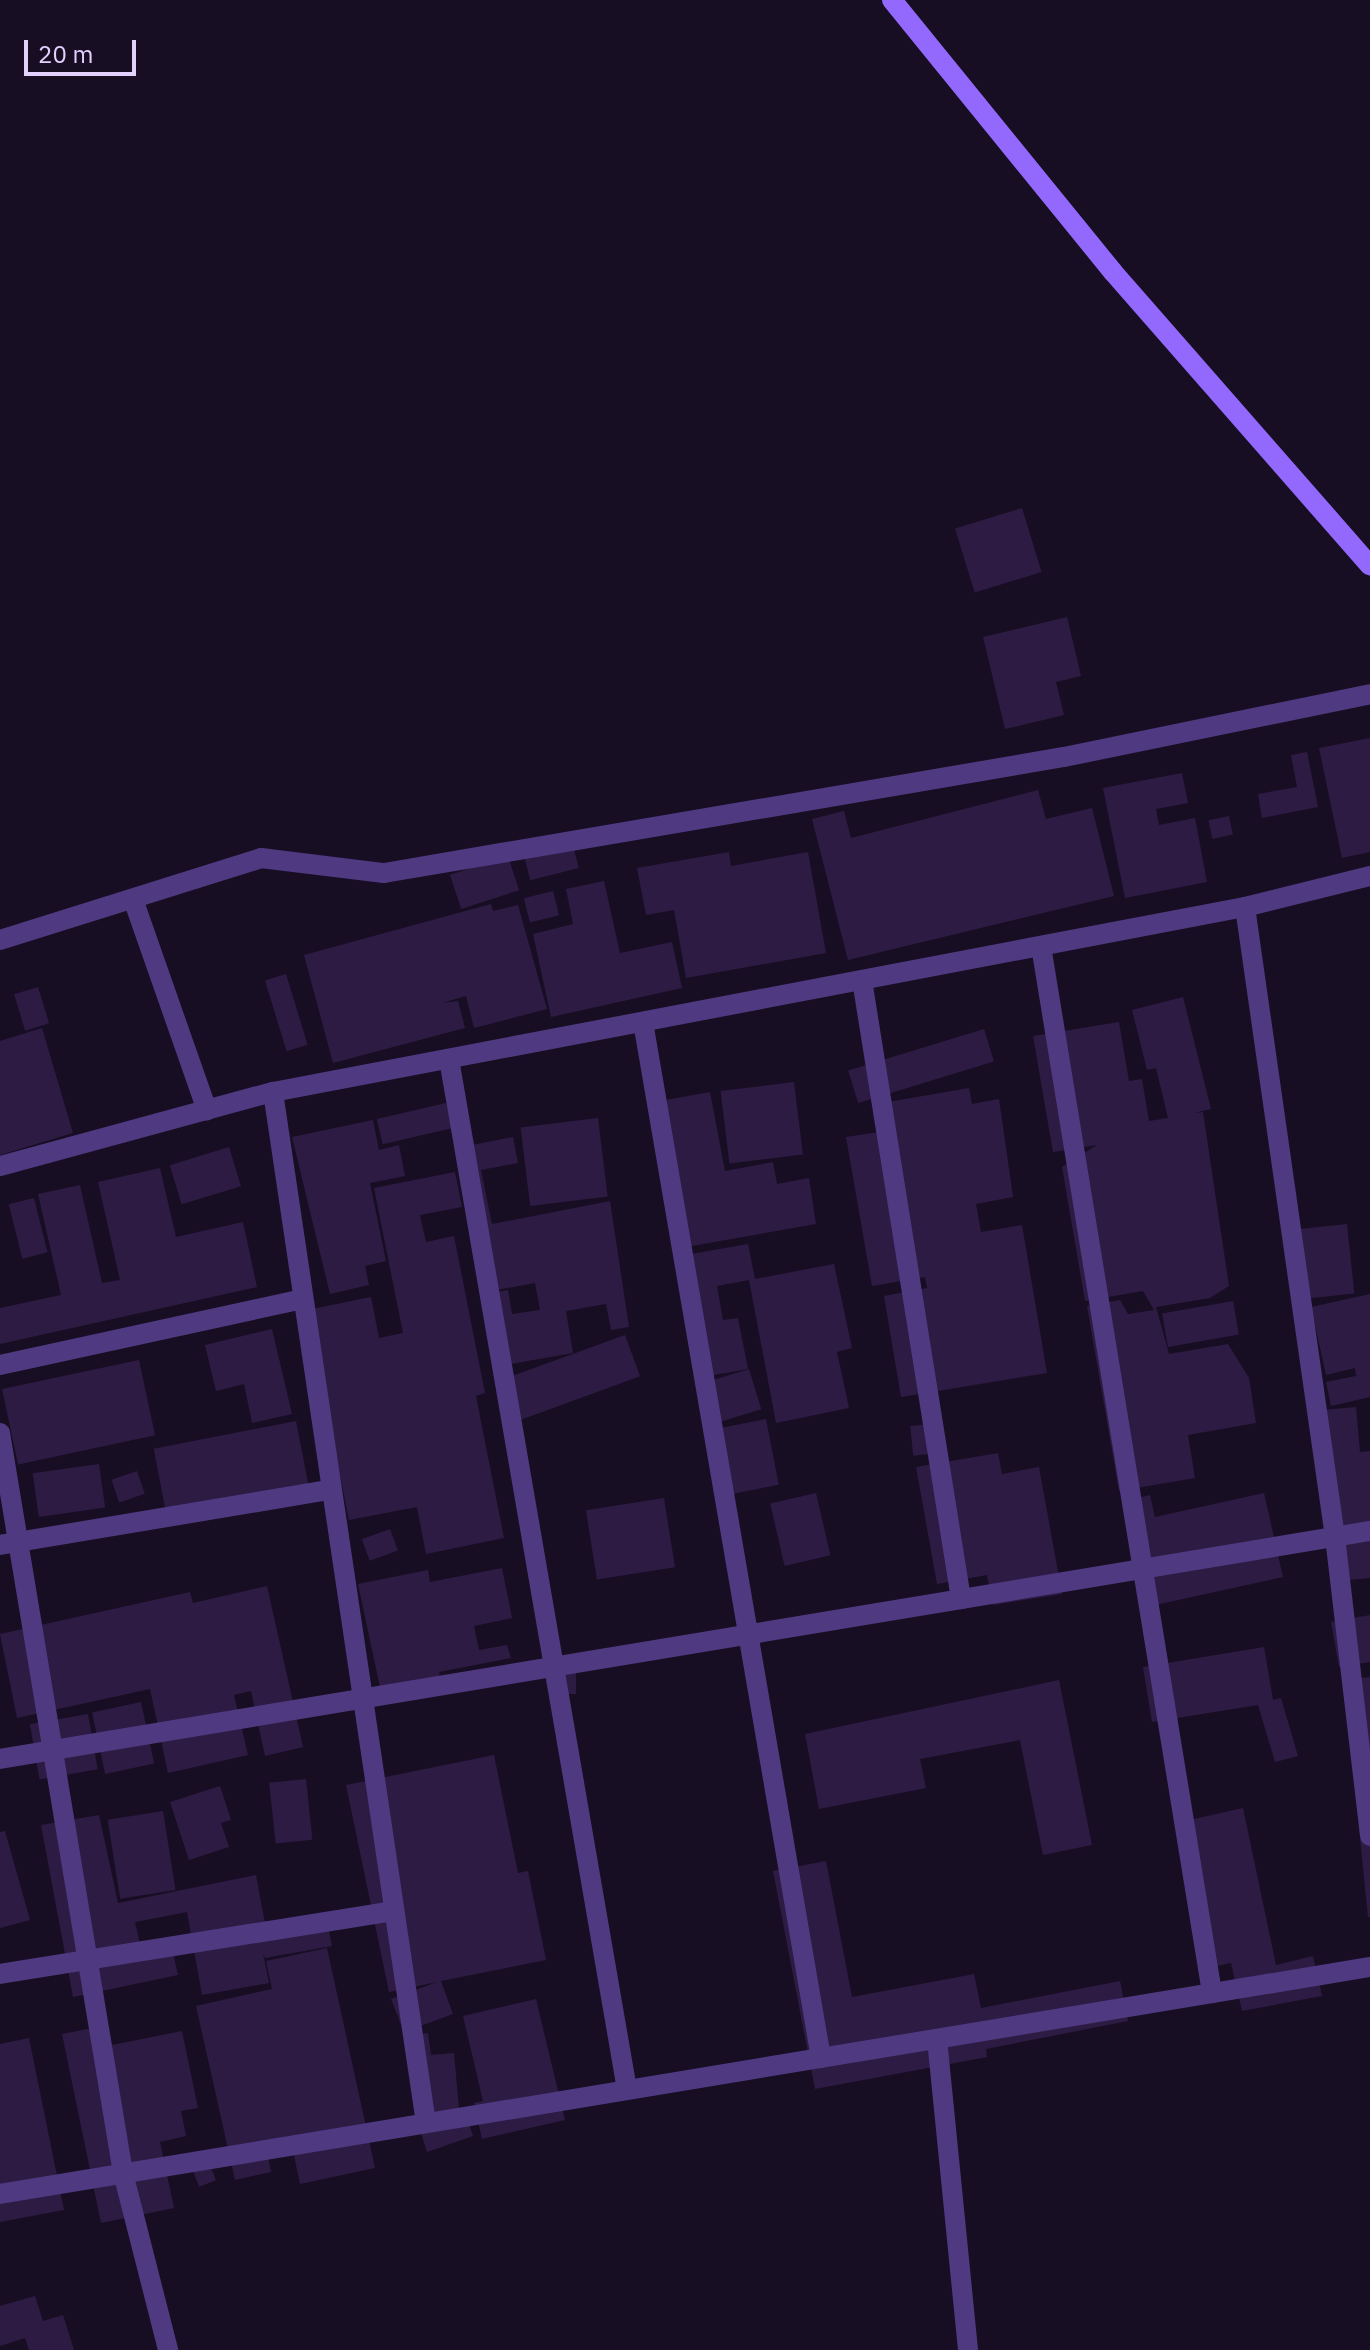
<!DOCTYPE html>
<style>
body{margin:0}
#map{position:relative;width:1370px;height:2350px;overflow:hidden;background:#170e23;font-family:"IBM Plex Sans",sans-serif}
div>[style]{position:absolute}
.building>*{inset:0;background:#2e1b44;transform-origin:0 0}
.street>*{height:20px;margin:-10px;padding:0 10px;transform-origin:10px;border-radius:10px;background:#4f3a82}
.secondary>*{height:20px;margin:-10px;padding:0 10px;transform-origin:10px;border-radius:10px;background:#9369fd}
span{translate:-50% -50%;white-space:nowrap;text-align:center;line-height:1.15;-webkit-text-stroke:8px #170e23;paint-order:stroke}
.scale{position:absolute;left:24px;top:40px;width:112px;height:36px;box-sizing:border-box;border:4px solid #e2d1fe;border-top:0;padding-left:10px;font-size:24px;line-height:28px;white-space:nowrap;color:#e2d1fe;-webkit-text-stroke:6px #170e23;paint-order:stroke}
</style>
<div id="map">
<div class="building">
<div style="left:1022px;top:508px;width:67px;height:70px;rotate:73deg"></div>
<div style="clip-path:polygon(1067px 617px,1081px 676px,1056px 682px,1064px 715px,1005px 729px,983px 637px)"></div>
<div style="clip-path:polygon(1370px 738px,1370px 852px,1342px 858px,1319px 748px)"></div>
<div style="clip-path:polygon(1307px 752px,1318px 807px,1262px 818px,1258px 794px,1297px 787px,1291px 755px)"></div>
<div style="clip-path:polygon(1182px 773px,1188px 803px,1156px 809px,1159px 825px,1195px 818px,1207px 882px,1125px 898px,1103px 788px)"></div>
<div style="clip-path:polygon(1038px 790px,1046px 819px,1092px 808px,1114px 896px,848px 960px,812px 819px,844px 811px,851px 838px)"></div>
<div style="left:1229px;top:816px;width:19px;height:21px;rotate:78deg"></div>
<div style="left:571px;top:837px;width:32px;height:50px;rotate:76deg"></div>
<div style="clip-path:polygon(729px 852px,731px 866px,808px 852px,826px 953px,686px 978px,674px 910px,646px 915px,637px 868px)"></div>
<div style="left:508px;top:856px;width:36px;height:61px;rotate:72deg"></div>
<div style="clip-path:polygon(604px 881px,620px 953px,672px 942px,682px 988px,551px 1017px,533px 934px,573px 924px,566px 889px)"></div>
<div style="left:553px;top:891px;width:25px;height:30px;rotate:76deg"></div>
<div style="clip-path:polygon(491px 904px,493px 911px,518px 905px,547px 1009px,474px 1028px,466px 996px,442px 1003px,458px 1001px,465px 1028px,333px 1063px,304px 955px)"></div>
<div style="left:286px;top:974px;width:74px;height:22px;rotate:73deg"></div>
<div style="left:38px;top:987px;width:38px;height:25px;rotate:73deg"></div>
<div style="clip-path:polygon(1183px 997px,1211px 1109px,1194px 1113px,1203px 1112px,1229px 1286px,1210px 1298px,1156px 1307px,1169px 1354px,1228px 1344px,1249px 1378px,1256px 1423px,1188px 1435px,1195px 1478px,1119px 1491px,1087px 1306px,1120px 1300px,1128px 1314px,1154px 1310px,1143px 1291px,1085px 1301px,1062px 1167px,1097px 1145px,1053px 1152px,1033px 1036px,1119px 1022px,1129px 1081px,1142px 1079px,1149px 1121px,1168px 1118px,1156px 1068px,1147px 1070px,1132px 1010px)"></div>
<div style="clip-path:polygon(42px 1028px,73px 1133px,0 1155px,0 1041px)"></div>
<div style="left:984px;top:1029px;width:34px;height:142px;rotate:73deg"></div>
<div style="left:794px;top:1082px;width:73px;height:74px;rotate:83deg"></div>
<div style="clip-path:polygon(969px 1088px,972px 1104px,999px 1099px,1013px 1197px,976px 1204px,981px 1232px,1022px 1225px,1047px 1373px,901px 1397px,884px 1296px,927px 1288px,925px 1277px,872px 1286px,846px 1137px,886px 1131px,882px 1103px)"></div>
<div style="clip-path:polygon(710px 1092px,725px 1171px,773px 1162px,777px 1184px,809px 1178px,816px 1224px,675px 1249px,649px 1103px)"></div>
<div style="left:446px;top:1103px;width:26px;height:71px;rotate:77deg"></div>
<div style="left:598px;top:1118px;width:79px;height:78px;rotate:83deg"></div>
<div style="clip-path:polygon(373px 1120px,379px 1150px,399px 1145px,405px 1176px,370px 1183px,386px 1261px,365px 1266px,369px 1285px,330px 1294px,292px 1137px)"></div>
<div style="clip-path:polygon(513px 1137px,518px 1163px,481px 1170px,492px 1224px,610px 1201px,629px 1327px,611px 1330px,606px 1304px,566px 1311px,573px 1353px,493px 1367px,481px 1295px,508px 1290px,512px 1314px,540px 1310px,535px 1283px,486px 1292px,457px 1148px)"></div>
<div style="left:229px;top:1147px;width:41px;height:62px;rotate:73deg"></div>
<div style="clip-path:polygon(160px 1168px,176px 1237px,243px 1222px,257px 1287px,0 1344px,0 1308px,61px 1295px,38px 1194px,80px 1185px,102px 1283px,120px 1280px,98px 1182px)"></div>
<div style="clip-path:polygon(455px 1172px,462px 1207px,420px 1215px,426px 1242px,454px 1236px,485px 1393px,476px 1396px,504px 1538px,426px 1554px,417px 1507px,349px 1520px,307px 1310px,371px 1297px,379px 1338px,403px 1333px,374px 1188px)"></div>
<div style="left:34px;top:1198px;width:56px;height:26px;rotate:76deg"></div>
<div style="left:1347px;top:1224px;width:70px;height:47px;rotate:84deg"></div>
<div style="clip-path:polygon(748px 1244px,755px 1279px,834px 1264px,852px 1348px,837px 1352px,849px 1408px,776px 1423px,749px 1280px,717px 1286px,723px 1320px,738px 1318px,748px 1369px,702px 1377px,680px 1256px)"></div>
<div style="clip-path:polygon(1370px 1294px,1370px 1397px,1331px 1406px,1326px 1382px,1356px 1376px,1355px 1368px,1326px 1375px,1311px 1307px)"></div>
<div style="left:1233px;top:1301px;width:34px;height:72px;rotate:80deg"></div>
<div style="clip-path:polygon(272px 1329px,292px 1414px,252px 1423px,244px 1384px,216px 1391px,205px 1345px)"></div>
<div style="left:625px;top:1335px;width:44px;height:134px;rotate:70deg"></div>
<div style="left:139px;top:1360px;width:77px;height:140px;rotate:78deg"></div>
<div style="left:749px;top:1369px;width:42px;height:54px;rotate:73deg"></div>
<div style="clip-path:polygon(1356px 1407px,1360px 1452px,1370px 1451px,1370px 1578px,1339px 1581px,1323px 1410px)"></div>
<div style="left:766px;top:1419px;width:67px;height:61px;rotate:79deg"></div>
<div style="left:296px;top:1421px;width:67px;height:145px;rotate:79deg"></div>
<div style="left:938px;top:1423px;width:30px;height:28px;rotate:84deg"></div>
<div style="clip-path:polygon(998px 1453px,1002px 1474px,1039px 1467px,1062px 1594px,993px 1605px,987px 1575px,937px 1584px,916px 1467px)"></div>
<div style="left:99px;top:1464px;width:44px;height:67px;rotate:82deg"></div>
<div style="left:137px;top:1471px;width:24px;height:27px;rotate:71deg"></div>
<div style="left:816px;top:1493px;width:64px;height:47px;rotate:77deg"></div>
<div style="clip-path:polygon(1264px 1493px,1283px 1577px,1146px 1607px,1123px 1502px,1150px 1495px,1155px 1517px)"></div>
<div style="left:664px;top:1498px;width:70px;height:79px;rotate:81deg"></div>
<div style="left:390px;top:1529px;width:23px;height:30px;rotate:70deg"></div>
<div style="clip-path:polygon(502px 1568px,512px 1618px,474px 1626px,479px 1650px,507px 1645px,511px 1658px,439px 1672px,441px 1680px,381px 1692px,358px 1584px,428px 1570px,430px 1582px)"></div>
<div style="clip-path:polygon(267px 1586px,303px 1747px,265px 1756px,251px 1691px,234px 1695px,248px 1755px,168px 1773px,150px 1689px,17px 1718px,0 1634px,190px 1592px,193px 1603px)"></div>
<div style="clip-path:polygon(1370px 1615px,1370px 1662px,1339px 1667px,1331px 1622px)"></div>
<div style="clip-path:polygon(1264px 1647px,1273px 1700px,1281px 1698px,1298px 1756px,1275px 1762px,1258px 1705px,1152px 1722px,1143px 1667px)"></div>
<div style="clip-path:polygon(576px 1660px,576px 1694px,549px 1694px)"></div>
<div style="clip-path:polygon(1370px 1677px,1370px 1917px,1368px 1917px,1344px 1680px)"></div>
<div style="clip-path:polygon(1059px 1680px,1092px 1845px,1043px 1855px,1020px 1740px,920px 1759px,926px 1788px,819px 1809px,805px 1734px)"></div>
<div style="left:141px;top:1702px;width:63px;height:50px;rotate:78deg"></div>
<div style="left:88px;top:1714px;width:56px;height:59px;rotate:80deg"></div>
<div style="clip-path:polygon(494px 1755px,518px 1873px,528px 1871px,546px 1960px,441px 1981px,453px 2014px,404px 2032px,391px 1999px,437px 1982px,389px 1992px,346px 1785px)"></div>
<div style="left:306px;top:1779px;width:61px;height:37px;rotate:84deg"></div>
<div style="clip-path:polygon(220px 1786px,231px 1820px,221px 1823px,229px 1847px,189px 1860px,170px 1802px)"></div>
<div style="clip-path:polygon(1243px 1808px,1276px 1965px,1313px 1956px,1322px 1996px,1242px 2011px,1231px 1963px,1212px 1967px,1181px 1822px)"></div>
<div style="left:163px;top:1811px;width:80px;height:56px;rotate:81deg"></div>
<div style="clip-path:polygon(99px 1815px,118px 1903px,256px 1875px,266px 1929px,326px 1917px,332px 1946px,265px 1958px,263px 1953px,269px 1983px,202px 1995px,187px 1912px,135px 1922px,140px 1944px,170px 1939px,178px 1975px,73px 1997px,41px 1825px)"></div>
<div style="clip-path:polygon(5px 1831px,30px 1920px,0 1928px,0 1832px)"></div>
<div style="clip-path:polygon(826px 1861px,852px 1997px,974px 1974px,981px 2008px,1120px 1981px,1128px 2021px,986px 2049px,987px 2057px,815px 2089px,773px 1871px)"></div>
<div style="clip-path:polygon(327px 1948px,375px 2168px,300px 2184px,290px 2136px,265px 2141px,271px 2172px,235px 2180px,196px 2006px,272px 1989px,266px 1961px)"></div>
<div style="clip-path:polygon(536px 1999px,565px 2120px,482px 2139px,474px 2103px,483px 2101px,463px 2016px)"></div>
<div style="clip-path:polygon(98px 2027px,102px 2047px,182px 2031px,198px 2108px,181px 2111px,186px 2136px,160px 2142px,174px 2208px,101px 2223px,62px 2034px)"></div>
<div style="clip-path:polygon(428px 2033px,431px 2055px,454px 2053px,459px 2109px,464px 2108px,473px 2136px,427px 2152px,415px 2114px,407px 2035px)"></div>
<div style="clip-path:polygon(29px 2038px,64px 2210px,0 2222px,0 2044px)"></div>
<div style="left:207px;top:2157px;width:25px;height:18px;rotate:69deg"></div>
<div style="clip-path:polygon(35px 2296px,43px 2321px,63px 2315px,74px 2350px,29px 2350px,25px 2338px,0 2346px,0 2306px)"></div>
</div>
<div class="street">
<div style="left:133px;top:899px;width:224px;rotate:70.7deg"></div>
<div style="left:1245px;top:907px;width:636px;rotate:81.87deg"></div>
<div style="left:1335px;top:1537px;width:301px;rotate:83.3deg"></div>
<div style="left:0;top:940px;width:274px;rotate:-17.4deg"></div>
<div style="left:261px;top:858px;width:124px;rotate:7deg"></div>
<div style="left:384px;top:873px;width:690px;rotate:-9.68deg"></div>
<div style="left:1064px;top:757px;width:312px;rotate:-11.6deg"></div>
<div style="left:1041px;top:946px;width:1061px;rotate:80.72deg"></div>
<div style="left:862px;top:980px;width:627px;rotate:80.91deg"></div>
<div style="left:643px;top:1022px;width:1051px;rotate:80.25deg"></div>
<div style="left:449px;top:1059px;width:1046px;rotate:80.2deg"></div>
<div style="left:273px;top:1092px;width:1042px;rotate:81.56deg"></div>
<div style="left:0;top:1166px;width:283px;rotate:-15.2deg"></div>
<div style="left:273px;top:1092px;width:989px;rotate:-10.78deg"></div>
<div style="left:1245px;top:907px;width:129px;rotate:-13.9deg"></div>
<div style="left:0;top:1365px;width:310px;rotate:-12.3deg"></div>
<div style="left:0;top:1433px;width:750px;rotate:80.56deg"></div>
<div style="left:123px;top:2173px;width:183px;rotate:75.7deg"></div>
<div style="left:0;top:1545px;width:335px;rotate:-9.5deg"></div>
<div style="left:0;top:1759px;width:1389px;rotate:-9.45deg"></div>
<div style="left:0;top:1974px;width:398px;rotate:-9.1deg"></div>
<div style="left:937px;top:2039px;width:313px;rotate:84.3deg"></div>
<div style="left:0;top:2194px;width:1389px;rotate:-9.41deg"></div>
</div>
<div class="secondary">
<div style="left:892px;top:0;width:350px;rotate:50.9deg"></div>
<div style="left:1113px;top:272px;width:390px;rotate:48.8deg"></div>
</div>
<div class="scale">20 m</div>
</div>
